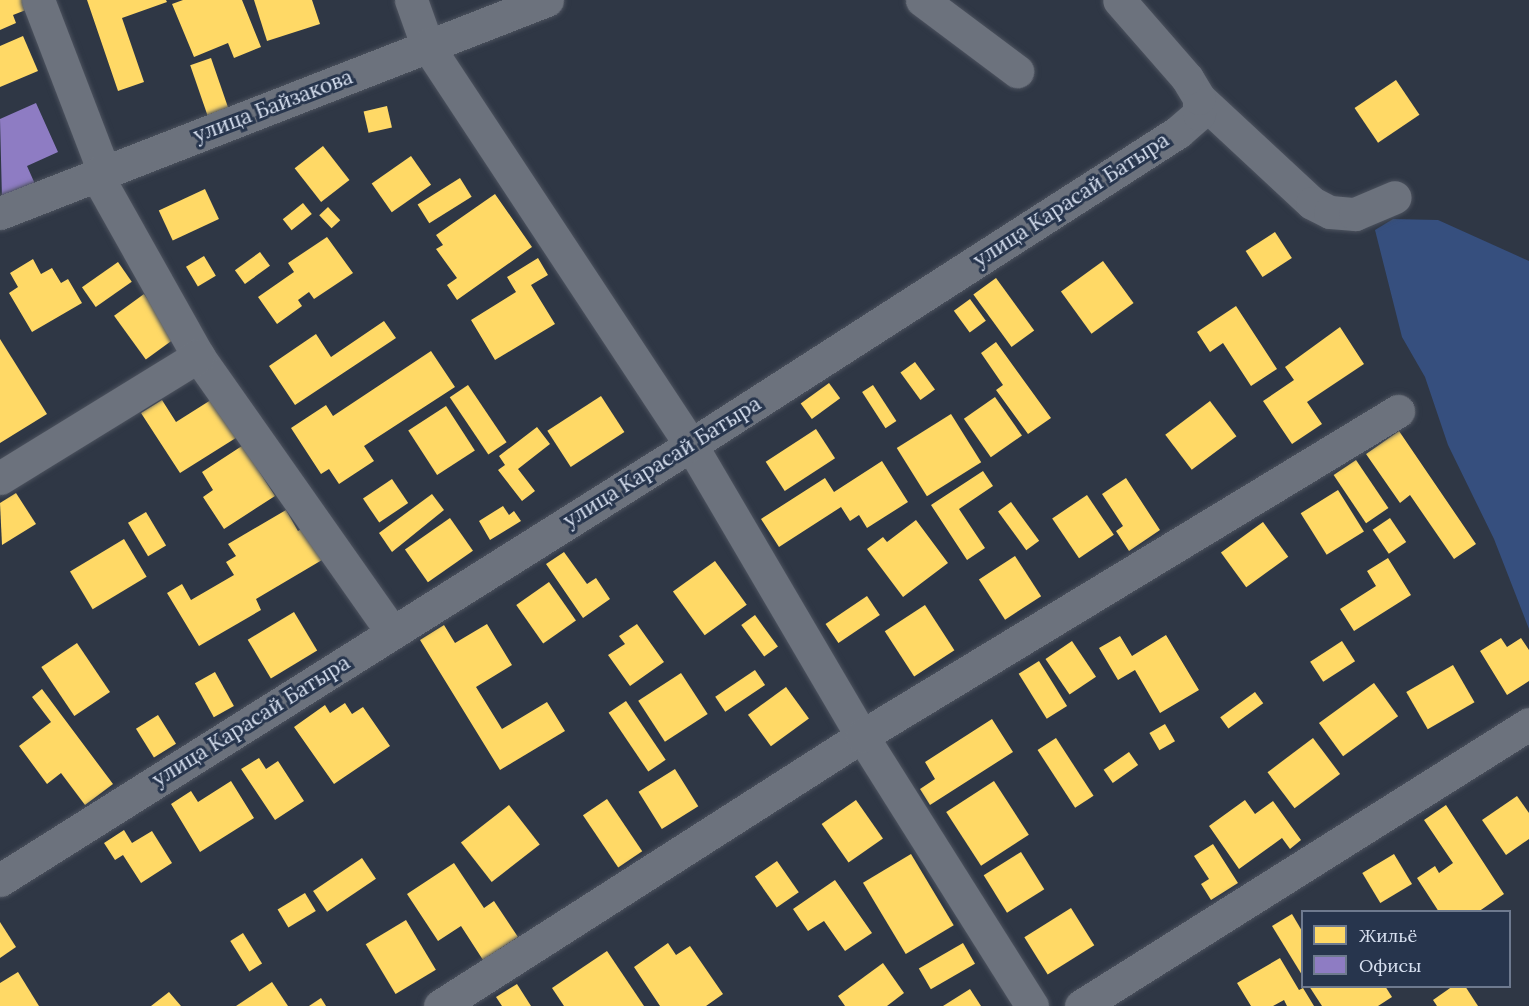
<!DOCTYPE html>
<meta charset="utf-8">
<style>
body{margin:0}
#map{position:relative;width:1529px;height:1006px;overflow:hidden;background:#2f3745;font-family:Lora,serif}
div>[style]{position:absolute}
.green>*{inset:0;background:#364f7e}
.homes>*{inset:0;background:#ffd966;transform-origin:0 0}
.offices>*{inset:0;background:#8e7cc3}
.roads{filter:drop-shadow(0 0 2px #4c525e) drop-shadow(0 0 2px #4c525e)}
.minor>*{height:33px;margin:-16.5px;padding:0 16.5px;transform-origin:16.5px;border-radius:16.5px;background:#6c727d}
span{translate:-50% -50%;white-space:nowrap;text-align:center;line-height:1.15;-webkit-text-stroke:6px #27354d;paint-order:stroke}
.street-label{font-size:21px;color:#d8e1f1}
.legend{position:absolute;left:1301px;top:910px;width:210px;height:78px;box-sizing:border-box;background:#27354d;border:2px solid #6e7a8f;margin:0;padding:8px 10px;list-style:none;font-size:18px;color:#d8e1f1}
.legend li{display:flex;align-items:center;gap:12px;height:30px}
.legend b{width:30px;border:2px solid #6e7a8f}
</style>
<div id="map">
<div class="green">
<div style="clip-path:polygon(1393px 219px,1438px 220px,1529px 261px,1529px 629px,1494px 539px,1448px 445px,1425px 377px,1402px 337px,1375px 230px)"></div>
</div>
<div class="homes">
<div style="clip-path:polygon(0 0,28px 0,31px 8px,13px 15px,16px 23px,0 30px)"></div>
<div style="clip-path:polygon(87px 0,166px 0,167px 2px,122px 18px,144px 82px,118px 91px)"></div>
<div style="clip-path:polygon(183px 0,242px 0,261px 47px,234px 58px,228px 43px,194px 57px,172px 4px)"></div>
<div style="clip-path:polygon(254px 0,312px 0,320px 24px,267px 41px)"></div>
<div style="clip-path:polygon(23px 36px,38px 71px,0 87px,0 46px)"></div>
<div style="left:211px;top:58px;width:53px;height:22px;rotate:71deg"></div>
<div style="left:1396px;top:80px;width:42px;height:50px;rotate:56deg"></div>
<div style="left:387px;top:106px;width:22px;height:24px;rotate:77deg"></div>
<div style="left:323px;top:146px;width:43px;height:36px;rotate:52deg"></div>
<div style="left:411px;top:156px;width:35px;height:48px;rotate:55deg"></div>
<div style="left:460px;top:178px;width:22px;height:50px;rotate:58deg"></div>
<div style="left:205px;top:189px;width:33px;height:51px;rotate:65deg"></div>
<div style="clip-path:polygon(495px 194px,532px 247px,457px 300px,447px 285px,457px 278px,436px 249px,443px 245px,436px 235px)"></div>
<div style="left:303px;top:203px;width:14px;height:26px;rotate:51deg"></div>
<div style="left:328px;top:207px;width:18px;height:12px;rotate:47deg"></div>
<div style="left:1275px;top:232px;width:31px;height:35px;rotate:57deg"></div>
<div style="clip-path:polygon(327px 237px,353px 273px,314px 299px,309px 292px,298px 300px,302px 306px,277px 324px,258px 297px,294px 272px,288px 263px)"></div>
<div style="left:260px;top:252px;width:17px;height:31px;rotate:54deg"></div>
<div style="left:204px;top:256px;width:23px;height:21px;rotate:59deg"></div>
<div style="clip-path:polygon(538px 258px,548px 275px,531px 285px,555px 324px,495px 360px,471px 320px,516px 292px,507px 277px)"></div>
<div style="clip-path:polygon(33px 259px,41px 274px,52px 268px,61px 283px,68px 279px,82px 303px,32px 332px,9px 293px,18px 287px,10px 273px)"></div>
<div style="left:1103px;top:261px;width:52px;height:52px;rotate:54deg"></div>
<div style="left:118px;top:262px;width:24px;height:44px;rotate:55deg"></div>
<div style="left:996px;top:278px;width:65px;height:28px;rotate:54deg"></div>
<div style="left:144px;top:294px;width:54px;height:37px;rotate:54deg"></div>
<div style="left:970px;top:299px;width:27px;height:20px;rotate:54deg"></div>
<div style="clip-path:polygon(1236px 306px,1277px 369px,1251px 386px,1223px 343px,1210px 352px,1197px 332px)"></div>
<div style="clip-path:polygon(384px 321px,396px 338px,295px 405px,269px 366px,316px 334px,331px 357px)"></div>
<div style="clip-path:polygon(1340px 327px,1364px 364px,1307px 402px,1322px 424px,1292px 444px,1263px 401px,1294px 380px,1285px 367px)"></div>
<div style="clip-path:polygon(0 339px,47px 414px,0 443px)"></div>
<div style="clip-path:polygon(996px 342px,1051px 418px,1028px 434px,996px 390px,1003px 385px,981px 353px)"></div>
<div style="clip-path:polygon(431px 351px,455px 387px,364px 446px,374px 461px,339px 484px,329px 469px,321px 474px,291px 428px,326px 405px,333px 416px)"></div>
<div style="left:915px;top:362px;width:34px;height:18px;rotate:54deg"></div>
<div style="left:829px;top:383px;width:19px;height:35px;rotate:54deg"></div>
<div style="left:468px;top:385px;width:69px;height:22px;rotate:56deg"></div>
<div style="left:873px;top:385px;width:43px;height:13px;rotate:57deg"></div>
<div style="left:601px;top:396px;width:43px;height:64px;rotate:57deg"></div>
<div style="left:995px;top:397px;width:47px;height:38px;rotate:55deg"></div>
<div style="clip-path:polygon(214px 398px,239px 436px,180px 473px,141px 413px,162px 400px,176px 422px)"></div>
<div style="left:1210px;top:401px;width:44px;height:56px;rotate:53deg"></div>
<div style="left:446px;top:406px;width:53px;height:45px;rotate:57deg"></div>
<div style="left:951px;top:414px;width:57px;height:64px;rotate:58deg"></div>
<div style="clip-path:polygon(537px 427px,550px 444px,518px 469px,535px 491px,522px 501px,498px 470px,505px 465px,499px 456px)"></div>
<div style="left:816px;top:429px;width:35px;height:60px;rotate:57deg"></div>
<div style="clip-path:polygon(1399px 431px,1476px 544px,1454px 559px,1410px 495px,1400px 503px,1366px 454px)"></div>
<div style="clip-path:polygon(248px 442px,257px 468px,275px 496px,224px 529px,203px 497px,213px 490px,202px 472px)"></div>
<div style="left:1356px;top:460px;width:58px;height:27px;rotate:56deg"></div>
<div style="clip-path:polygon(882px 461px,908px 502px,867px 528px,859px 515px,850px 521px,841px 507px,779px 547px,761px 519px,825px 478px,834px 492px)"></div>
<div style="clip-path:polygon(983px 471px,993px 486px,959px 509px,985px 548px,967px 560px,931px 505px)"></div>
<div style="clip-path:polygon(1126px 478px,1160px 530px,1129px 551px,1116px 531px,1123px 526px,1102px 494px)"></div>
<div style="left:392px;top:479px;width:29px;height:35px;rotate:56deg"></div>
<div style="left:1338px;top:490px;width:49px;height:44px;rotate:58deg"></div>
<div style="clip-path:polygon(16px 493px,36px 524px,2px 545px,0 503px)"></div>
<div style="clip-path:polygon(432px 494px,444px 510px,392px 552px,379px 533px)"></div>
<div style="left:1087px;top:495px;width:48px;height:42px;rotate:56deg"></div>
<div style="left:1011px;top:502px;width:48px;height:16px;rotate:54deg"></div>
<div style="clip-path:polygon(503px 506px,509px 515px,514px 511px,521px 521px,490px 540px,479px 521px)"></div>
<div style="clip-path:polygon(286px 510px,298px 531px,303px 528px,322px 560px,256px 599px,261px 610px,199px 646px,167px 593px,182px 584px,191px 600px,234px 575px,226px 562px,236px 556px,228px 544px)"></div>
<div style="left:146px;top:512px;width:39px;height:21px;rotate:59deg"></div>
<div style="left:450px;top:518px;width:40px;height:55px;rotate:55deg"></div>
<div style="left:1390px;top:518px;width:29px;height:21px;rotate:56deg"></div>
<div style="clip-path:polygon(916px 520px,948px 563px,903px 597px,867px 549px,883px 537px,887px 542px)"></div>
<div style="left:1263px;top:522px;width:43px;height:52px;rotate:54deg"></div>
<div style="left:124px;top:539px;width:44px;height:63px;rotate:59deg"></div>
<div style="clip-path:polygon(564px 552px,587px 584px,596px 578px,610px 599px,583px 618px,546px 564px)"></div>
<div style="left:1015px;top:556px;width:48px;height:43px;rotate:57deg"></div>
<div style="clip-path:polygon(1388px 558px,1411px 595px,1354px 631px,1340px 609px,1376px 586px,1367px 571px)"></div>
<div style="left:715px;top:561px;width:54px;height:52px;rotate:54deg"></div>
<div style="left:549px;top:582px;width:47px;height:40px;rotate:55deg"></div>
<div style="left:867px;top:596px;width:23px;height:50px;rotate:56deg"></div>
<div style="left:925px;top:605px;width:54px;height:48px;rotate:57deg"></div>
<div style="left:294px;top:612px;width:45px;height:54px;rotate:59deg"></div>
<div style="left:755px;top:615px;width:39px;height:17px;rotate:54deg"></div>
<div style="clip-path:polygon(487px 624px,512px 665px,476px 687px,502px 729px,547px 702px,565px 731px,500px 770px,420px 640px,444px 625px,455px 643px)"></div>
<div style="clip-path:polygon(637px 624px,664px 662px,630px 686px,608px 655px,625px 644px,619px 636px)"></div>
<div style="clip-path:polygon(1166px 635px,1199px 690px,1160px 713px,1135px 670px,1118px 680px,1099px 648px,1120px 636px,1132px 656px)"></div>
<div style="clip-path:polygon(1501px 638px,1507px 647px,1521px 638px,1529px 650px,1529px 681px,1507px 695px,1480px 651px)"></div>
<div style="left:1072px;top:641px;width:43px;height:32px;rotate:56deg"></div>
<div style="left:1342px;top:641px;width:24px;height:38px;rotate:57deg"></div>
<div style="left:77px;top:643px;width:59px;height:43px;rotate:56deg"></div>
<div style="left:1039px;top:661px;width:53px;height:24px;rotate:58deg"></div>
<div style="left:1453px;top:665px;width:43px;height:54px;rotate:60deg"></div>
<div style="left:755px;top:670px;width:18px;height:48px;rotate:56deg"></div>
<div style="left:215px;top:672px;width:39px;height:23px;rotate:61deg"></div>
<div style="left:681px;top:673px;width:49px;height:51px;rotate:57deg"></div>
<div style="left:1374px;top:683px;width:41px;height:68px;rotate:54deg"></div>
<div style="left:786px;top:687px;width:39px;height:47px;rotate:54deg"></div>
<div style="clip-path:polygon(42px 689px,113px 784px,85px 805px,61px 773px,47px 784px,19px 746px,51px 722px,32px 697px)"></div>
<div style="left:1255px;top:692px;width:14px;height:43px;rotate:54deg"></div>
<div style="left:626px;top:701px;width:71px;height:21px;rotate:56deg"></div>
<div style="clip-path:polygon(345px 703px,352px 714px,363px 707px,390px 746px,334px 784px,294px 727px,325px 705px,330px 713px)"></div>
<div style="left:158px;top:715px;width:34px;height:26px;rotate:58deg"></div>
<div style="clip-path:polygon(992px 719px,1013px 752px,930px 805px,920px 789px,935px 779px,925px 762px)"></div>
<div style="left:1165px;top:724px;width:20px;height:18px;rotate:60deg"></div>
<div style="left:1056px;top:738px;width:69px;height:22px;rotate:57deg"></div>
<div style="left:1313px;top:738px;width:45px;height:57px;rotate:53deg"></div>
<div style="left:1129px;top:752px;width:16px;height:31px;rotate:55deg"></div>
<div style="clip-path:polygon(259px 758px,266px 769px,278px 761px,304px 801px,275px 820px,241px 769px)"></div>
<div style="left:675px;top:769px;width:44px;height:43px;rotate:58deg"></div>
<div style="clip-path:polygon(231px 781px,254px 818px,200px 852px,171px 804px,191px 791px,198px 802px)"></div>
<div style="left:994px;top:781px;width:64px;height:57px;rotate:57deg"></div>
<div style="clip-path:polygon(1517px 796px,1529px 813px,1529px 839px,1506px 855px,1482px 820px)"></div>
<div style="left:607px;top:799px;width:63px;height:29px;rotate:56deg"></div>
<div style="left:856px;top:800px;width:47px;height:42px;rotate:55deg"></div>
<div style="clip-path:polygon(1245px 800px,1255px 814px,1273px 801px,1301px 840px,1290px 849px,1282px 838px,1239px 869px,1209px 826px)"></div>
<div style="left:509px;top:805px;width:50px;height:61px;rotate:52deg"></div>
<div style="clip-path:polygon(1446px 805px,1504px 894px,1478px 912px,1439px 912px,1417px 878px,1435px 866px,1439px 873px,1453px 863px,1424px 820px)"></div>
<div style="clip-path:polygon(124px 830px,132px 843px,152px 831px,172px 863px,141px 883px,123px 855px,115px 860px,104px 843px)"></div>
<div style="clip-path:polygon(1213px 844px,1238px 883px,1211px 900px,1201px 884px,1209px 879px,1194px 856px)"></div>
<div style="left:1021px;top:852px;width:44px;height:44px;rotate:58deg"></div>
<div style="left:911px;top:854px;width:83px;height:56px;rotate:59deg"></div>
<div style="left:1394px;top:854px;width:35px;height:37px;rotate:59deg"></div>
<div style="left:362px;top:858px;width:25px;height:59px;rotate:56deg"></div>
<div style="left:777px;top:861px;width:38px;height:27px;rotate:55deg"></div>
<div style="clip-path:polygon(454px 863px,484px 908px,494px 901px,518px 937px,483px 960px,461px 926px,438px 941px,407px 894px)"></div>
<div style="clip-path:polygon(835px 880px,872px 933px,845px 951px,824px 921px,808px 931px,793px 909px)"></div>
<div style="left:305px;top:893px;width:21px;height:32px;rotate:59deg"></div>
<div style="left:1071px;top:908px;width:44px;height:55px;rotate:58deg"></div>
<div style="clip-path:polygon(1292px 914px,1302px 931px,1302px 975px,1272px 926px)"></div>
<div style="left:406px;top:920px;width:58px;height:47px;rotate:59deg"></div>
<div style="clip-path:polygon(0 922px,16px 947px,0 958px)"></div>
<div style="left:243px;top:933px;width:36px;height:15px;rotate:58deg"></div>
<div style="clip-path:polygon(668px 943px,676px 955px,690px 946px,723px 994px,706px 1006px,660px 1006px,634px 967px)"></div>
<div style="left:963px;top:943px;width:24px;height:51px;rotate:60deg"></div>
<div style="clip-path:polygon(607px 951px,644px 1006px,564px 1006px,552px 988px)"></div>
<div style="clip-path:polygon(1280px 958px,1299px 990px,1303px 988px,1314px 1006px,1287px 1006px,1284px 1000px,1273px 1006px,1251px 1006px,1237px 983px)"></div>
<div style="clip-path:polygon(883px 963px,904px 993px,887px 1006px,845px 1006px,838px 996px)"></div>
<div style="clip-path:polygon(18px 972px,39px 1006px,0 1006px,0 983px)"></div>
<div style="clip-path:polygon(272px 982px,288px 1006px,236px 1006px)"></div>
<div style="clip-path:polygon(517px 984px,531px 1006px,502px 1006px,496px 997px)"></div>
<div style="clip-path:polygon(1309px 986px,1385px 986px,1392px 997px,1378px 1006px,1322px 1006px)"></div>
<div style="clip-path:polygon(1453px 986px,1465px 986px,1478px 1006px,1437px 1006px,1433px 1000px)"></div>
<div style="clip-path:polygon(970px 989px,981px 1006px,943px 1006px)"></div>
<div style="clip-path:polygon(169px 992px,181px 1006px,151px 1006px)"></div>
<div style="clip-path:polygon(321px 998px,326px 1006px,309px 1006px)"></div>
</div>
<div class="offices">
<div style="clip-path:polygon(36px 103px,58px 152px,27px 166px,35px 184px,2px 199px,0 119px)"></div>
</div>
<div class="roads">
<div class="minor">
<div style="left:38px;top:0;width:184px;rotate:69deg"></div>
<div style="left:411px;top:0;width:48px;rotate:70.4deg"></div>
<div style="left:427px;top:45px;width:479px;rotate:56.6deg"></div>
<div style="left:691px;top:445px;width:338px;rotate:59.6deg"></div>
<div style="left:862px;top:736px;width:319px;rotate:57.8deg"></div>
<div style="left:922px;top:0;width:119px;rotate:36.8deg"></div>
<div style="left:1199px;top:98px;width:154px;rotate:42.9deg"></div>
<div style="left:1312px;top:203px;width:20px;rotate:27deg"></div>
<div style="left:1330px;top:212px;width:25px;rotate:5deg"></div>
<div style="left:1355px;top:214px;width:43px;rotate:-23deg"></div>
<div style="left:96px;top:174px;width:209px;rotate:60.7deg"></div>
<div style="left:198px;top:356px;width:337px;rotate:54.9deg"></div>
<div style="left:0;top:213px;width:587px;rotate:-21.28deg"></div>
<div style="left:0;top:478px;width:233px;rotate:-31.6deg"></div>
<div style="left:0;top:880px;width:817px;rotate:-32.19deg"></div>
<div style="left:691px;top:445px;width:579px;rotate:-32.73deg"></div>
<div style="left:1178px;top:132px;width:28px;rotate:-41deg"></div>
<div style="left:1199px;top:114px;width:16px;rotate:-90deg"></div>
<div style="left:1199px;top:98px;width:23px;rotate:-121deg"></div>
<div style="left:1187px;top:78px;width:103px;rotate:-131.1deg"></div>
<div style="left:440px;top:1006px;width:501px;rotate:-32.61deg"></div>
<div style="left:862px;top:736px;width:627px;rotate:-31.23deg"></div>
<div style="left:1081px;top:1006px;width:529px;rotate:-32.19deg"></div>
</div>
</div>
<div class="street-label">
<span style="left:273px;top:106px;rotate:-21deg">улица Байзакова</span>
<span style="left:1071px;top:200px;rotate:-33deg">улица Карасай Батыра</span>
<span style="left:662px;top:462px;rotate:-32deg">улица Карасай Батыра</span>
<span style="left:251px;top:721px;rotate:-32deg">улица Карасай Батыра</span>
</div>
<ul class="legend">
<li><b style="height:16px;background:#ffd966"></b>Жильё</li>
<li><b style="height:16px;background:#8e7cc3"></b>Офисы</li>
</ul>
</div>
